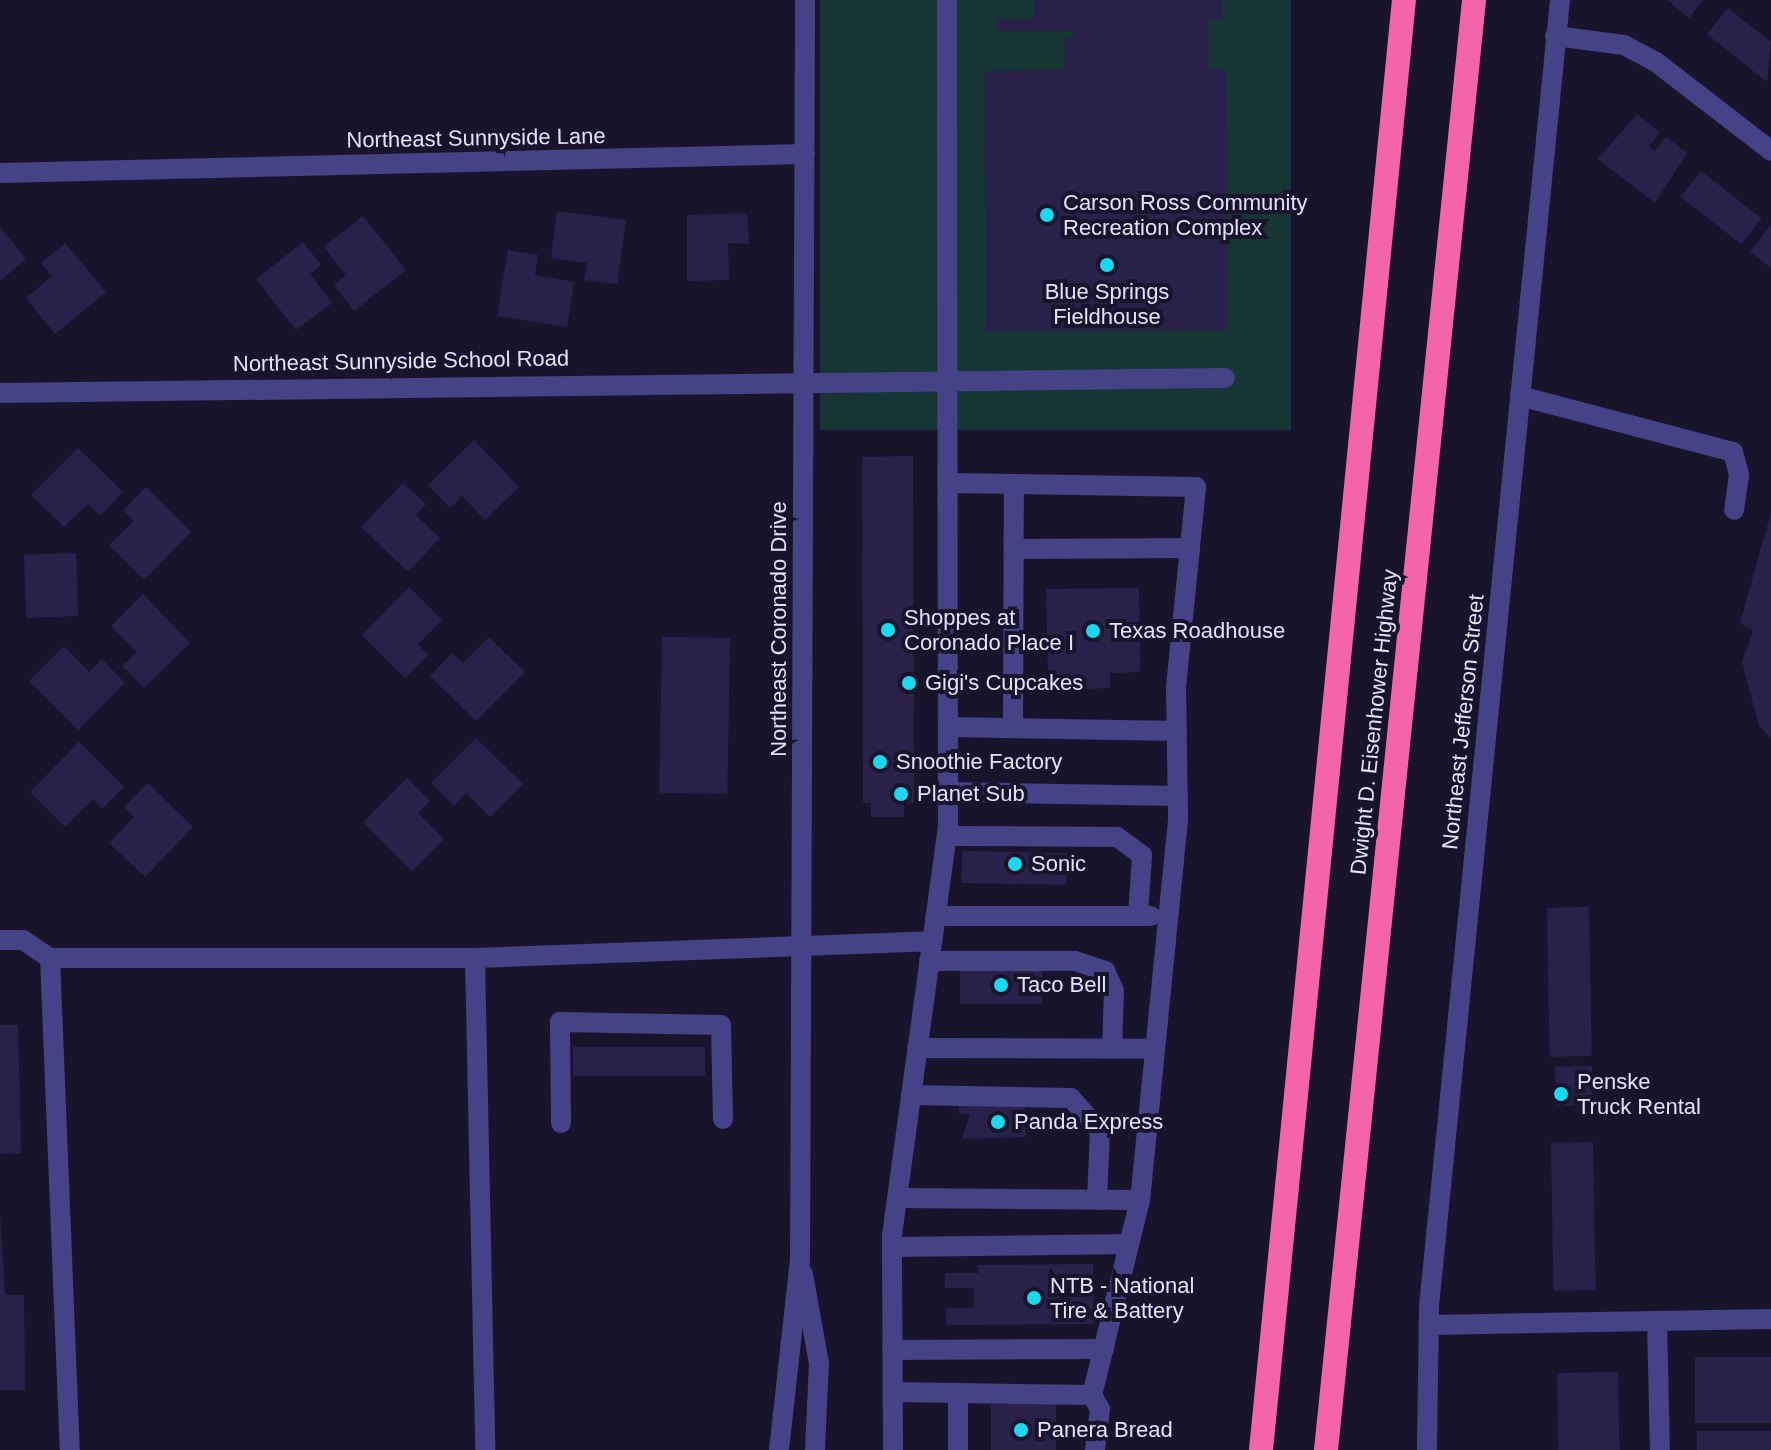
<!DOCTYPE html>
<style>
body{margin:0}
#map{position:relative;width:1771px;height:1450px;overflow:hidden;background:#18142b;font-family:Arial,sans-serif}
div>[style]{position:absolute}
.green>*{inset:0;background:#173534;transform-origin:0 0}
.building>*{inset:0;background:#2a214b;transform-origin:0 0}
.minor>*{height:20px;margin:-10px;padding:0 10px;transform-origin:10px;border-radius:10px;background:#454287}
.highway>*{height:24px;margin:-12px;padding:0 12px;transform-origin:12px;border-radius:12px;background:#f464a8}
.dots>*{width:22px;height:22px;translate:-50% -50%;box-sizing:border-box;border:4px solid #18142b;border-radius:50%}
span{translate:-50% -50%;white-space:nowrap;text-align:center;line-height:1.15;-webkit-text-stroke:8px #18142b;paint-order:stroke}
.street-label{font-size:22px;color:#e4e0fd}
.poi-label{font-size:22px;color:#e4e0fd}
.left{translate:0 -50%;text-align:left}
</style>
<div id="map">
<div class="green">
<div style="left:820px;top:0;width:471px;height:430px"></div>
</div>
<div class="building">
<div style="clip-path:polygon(1034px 0,1222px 0,1222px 18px,1209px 18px,1209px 70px,1226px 70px,1228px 330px,986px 331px,985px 71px,1065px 70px,1065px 38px,1073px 38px,1073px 31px,997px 31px,997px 19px,1034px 19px)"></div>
<div style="clip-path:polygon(1667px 0,1703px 0,1689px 18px)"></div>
<div style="clip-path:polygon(1728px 8px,1771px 42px,1767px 82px,1707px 34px)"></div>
<div style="clip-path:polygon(1637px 114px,1660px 132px,1649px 146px,1655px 151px,1666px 137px,1687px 153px,1655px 203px,1598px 159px)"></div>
<div style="left:1701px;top:171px;width:77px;height:33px;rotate:38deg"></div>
<div style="clip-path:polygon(557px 211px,626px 220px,617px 284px,584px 280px,587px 263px,551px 258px)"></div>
<div style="clip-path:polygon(747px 213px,749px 244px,728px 243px,729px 280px,687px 281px,687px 215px)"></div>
<div style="clip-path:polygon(363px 216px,406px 270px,354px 311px,334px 285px,346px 275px,324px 247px)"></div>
<div style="clip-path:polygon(1771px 224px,1771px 268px,1750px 252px)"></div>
<div style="clip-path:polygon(0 227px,26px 259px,0 281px)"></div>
<div style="clip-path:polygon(303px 242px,321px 265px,310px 274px,332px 303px,296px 330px,256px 279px)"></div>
<div style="clip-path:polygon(65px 243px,106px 292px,55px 334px,26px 298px,52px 276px,41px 263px)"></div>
<div style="clip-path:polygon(508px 250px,538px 255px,535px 275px,574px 282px,567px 327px,497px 316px)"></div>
<div style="clip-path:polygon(474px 440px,519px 487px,485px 520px,462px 496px,450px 508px,428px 485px)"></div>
<div style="clip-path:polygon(78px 448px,123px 492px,100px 516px,88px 504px,64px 527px,31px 495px)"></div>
<div style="clip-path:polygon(913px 456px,914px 803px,904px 804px,904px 817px,871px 817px,871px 803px,863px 803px,862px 457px)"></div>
<div style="clip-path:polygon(403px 483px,426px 504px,416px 515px,440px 538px,408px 572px,361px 527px)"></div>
<div style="clip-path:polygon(146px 487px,191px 532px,144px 580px,109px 545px,134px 521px,123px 510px)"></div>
<div style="clip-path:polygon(1771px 512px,1771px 738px,1759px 726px,1742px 662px,1753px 631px,1740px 623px)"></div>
<div style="left:76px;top:553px;width:63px;height:52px;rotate:88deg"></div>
<div style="clip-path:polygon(409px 587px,442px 620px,418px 644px,428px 655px,405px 678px,362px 635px)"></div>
<div style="clip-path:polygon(1139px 588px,1140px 672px,1110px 673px,1110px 688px,1084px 689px,1083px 676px,1048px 677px,1046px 589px)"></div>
<div style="clip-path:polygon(143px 594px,190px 643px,144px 688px,122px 666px,137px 652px,111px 626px)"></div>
<div style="clip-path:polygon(489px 637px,525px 672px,476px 721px,430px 676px,452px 653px,463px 663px)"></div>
<div style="left:730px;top:638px;width:156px;height:68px;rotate:91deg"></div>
<div style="clip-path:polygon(64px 646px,89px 672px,102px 659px,125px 683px,78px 730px,29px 681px)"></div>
<div style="clip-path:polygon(476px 738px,523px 784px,490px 817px,466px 793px,454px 806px,431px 783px)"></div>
<div style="clip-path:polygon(79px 742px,124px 787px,102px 809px,93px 799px,65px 827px,30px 792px)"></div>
<div style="clip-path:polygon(407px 778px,430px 801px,418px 813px,444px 839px,412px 871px,363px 822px)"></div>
<div style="clip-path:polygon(148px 783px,193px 827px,145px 877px,109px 843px,134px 817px,124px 807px)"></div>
<div style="left:962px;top:851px;width:105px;height:32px;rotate:1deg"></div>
<div style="left:1589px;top:907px;width:149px;height:42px;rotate:89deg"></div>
<div style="left:1042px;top:965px;width:39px;height:82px;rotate:90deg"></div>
<div style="clip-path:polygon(0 1025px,18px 1025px,21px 1153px,0 1154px)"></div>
<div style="left:705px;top:1047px;width:29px;height:132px;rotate:90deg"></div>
<div style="left:1592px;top:1066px;width:39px;height:37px;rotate:89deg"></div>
<div style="clip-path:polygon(1025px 1104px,1026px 1137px,962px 1139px,970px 1114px,959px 1114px,959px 1106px)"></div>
<div style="left:1593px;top:1142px;width:148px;height:42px;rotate:89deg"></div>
<div style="clip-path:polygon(0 1214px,5px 1295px,24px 1295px,25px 1390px,0 1390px)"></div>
<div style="clip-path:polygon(1093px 1264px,1094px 1324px,946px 1325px,946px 1308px,974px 1308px,974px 1288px,945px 1288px,945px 1273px,979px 1273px,977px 1265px)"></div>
<div style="left:1771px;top:1357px;width:66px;height:76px;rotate:90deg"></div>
<div style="left:1618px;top:1372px;width:78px;height:61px;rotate:89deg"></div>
<div style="left:991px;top:1404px;width:65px;height:46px"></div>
<div style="left:1771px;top:1431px;width:19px;height:74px;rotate:90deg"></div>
</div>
<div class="minor">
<div style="left:1555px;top:36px;width:70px;rotate:7.4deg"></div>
<div style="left:1624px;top:45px;width:36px;rotate:28deg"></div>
<div style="left:1656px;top:62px;width:145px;rotate:37.7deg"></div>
<div style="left:0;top:173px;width:805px;rotate:-1.35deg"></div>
<div style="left:0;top:393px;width:1225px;rotate:-0.7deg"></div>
<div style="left:1520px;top:396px;width:220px;rotate:14.7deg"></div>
<div style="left:1733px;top:452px;width:24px;rotate:75deg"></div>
<div style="left:1739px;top:475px;width:35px;rotate:98deg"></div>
<div style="left:948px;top:483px;width:248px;rotate:0.9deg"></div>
<div style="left:1196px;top:487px;width:202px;rotate:95.7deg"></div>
<div style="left:1176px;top:688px;width:132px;rotate:89.1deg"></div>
<div style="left:1178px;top:820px;width:382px;rotate:95.7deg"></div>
<div style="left:1140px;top:1200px;width:201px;rotate:103.8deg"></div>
<div style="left:1015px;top:549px;width:175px;rotate:-0.3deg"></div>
<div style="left:949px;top:727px;width:228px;rotate:1deg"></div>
<div style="left:1013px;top:728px;width:244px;rotate:-89.8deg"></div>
<div style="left:949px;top:792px;width:229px;rotate:1deg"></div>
<div style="left:947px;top:836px;width:170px;rotate:0.3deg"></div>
<div style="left:1117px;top:837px;width:31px;rotate:36deg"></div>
<div style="left:1142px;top:855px;width:61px;rotate:93.8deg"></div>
<div style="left:935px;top:916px;width:216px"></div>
<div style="left:0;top:940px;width:23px"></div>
<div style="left:23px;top:940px;width:32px;rotate:34deg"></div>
<div style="left:50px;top:958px;width:425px"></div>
<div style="left:475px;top:958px;width:456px;rotate:-2.1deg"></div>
<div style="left:50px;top:958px;width:492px;rotate:87.7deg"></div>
<div style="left:475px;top:958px;width:492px;rotate:88.8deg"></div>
<div style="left:929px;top:961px;width:146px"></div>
<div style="left:1075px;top:961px;width:32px;rotate:18deg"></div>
<div style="left:1105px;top:971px;width:21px;rotate:65deg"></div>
<div style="left:1114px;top:990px;width:59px;rotate:91.9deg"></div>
<div style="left:917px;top:1048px;width:238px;rotate:0.2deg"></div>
<div style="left:911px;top:1095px;width:160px;rotate:1.1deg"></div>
<div style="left:1071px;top:1098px;width:44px;rotate:48.7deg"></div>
<div style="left:1100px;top:1131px;width:69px;rotate:92.5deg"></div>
<div style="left:561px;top:1123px;width:101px;rotate:-90.6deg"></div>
<div style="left:560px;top:1022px;width:161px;rotate:1.1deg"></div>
<div style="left:721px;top:1025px;width:94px;rotate:88.8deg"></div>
<div style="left:897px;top:1198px;width:243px;rotate:0.5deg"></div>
<div style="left:892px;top:1247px;width:237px;rotate:-0.7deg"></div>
<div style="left:803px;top:1274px;width:91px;rotate:79.9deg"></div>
<div style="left:819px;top:1364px;width:86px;rotate:92.7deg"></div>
<div style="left:1657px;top:1321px;width:129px;rotate:88.7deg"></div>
<div style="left:1429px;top:1325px;width:342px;rotate:-1deg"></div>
<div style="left:892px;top:1350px;width:212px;rotate:-0.3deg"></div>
<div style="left:894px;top:1392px;width:64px;rotate:0.9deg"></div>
<div style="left:958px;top:1393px;width:57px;rotate:90deg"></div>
<div style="left:958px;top:1393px;width:134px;rotate:0.9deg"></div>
<div style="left:1092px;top:1395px;width:16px;rotate:60deg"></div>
<div style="left:1100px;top:1409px;width:41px;rotate:97deg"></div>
<div style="left:779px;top:1450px;width:192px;rotate:-83.7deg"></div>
<div style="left:800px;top:1259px;width:1259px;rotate:-89.77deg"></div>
<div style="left:893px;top:1450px;width:215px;rotate:-90.3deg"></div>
<div style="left:892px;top:1235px;width:413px;rotate:-82.2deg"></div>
<div style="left:948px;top:826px;width:826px;rotate:-90.07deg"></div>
<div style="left:1427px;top:1450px;width:144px;rotate:-89.2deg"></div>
<div style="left:1429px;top:1306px;width:1313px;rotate:-84.27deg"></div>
</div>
<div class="highway">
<div style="left:1261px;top:1450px;width:1457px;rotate:-84.37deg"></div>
<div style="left:1326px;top:1450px;width:1458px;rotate:-84.17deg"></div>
</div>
<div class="dots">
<div style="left:1047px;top:215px;background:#1ad8ef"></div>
<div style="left:1107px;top:265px;background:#1ad8ef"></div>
<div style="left:888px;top:630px;background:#1ad8ef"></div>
<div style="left:1093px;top:631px;background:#1ad8ef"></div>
<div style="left:909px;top:683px;background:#1ad8ef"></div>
<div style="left:880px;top:762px;background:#1ad8ef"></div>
<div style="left:901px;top:794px;background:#1ad8ef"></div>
<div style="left:1015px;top:864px;background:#1ad8ef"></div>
<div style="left:1001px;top:985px;background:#1ad8ef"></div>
<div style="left:1561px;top:1094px;background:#1ad8ef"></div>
<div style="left:998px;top:1122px;background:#1ad8ef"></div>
<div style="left:1034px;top:1298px;background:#1ad8ef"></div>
<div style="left:1021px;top:1430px;background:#1ad8ef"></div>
</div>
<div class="street-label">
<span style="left:476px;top:138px;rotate:-1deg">Northeast Sunnyside Lane</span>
<span style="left:401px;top:361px;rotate:-1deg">Northeast Sunnyside School Road</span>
<span style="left:779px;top:629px;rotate:-90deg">Northeast Coronado Drive</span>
<span style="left:1374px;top:722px;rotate:-84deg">Dwight D. Eisenhower Highway</span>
<span style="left:1463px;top:722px;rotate:-84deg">Northeast Jefferson Street</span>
</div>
<div class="poi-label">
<span class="left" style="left:1063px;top:215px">Carson Ross Community<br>Recreation Complex</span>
<span style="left:1107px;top:304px">Blue Springs<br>Fieldhouse</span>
<span class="left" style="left:904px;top:630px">Shoppes at<br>Coronado Place I</span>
<span class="left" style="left:1109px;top:631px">Texas Roadhouse</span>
<span class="left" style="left:925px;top:683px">Gigi's Cupcakes</span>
<span class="left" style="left:896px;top:762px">Snoothie Factory</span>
<span class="left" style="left:917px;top:794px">Planet Sub</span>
<span class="left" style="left:1031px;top:864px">Sonic</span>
<span class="left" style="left:1017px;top:985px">Taco Bell</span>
<span class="left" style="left:1577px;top:1094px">Penske<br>Truck Rental</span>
<span class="left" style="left:1014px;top:1122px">Panda Express</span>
<span class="left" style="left:1050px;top:1298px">NTB - National<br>Tire &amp; Battery</span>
<span class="left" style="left:1037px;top:1430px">Panera Bread</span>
</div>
</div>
